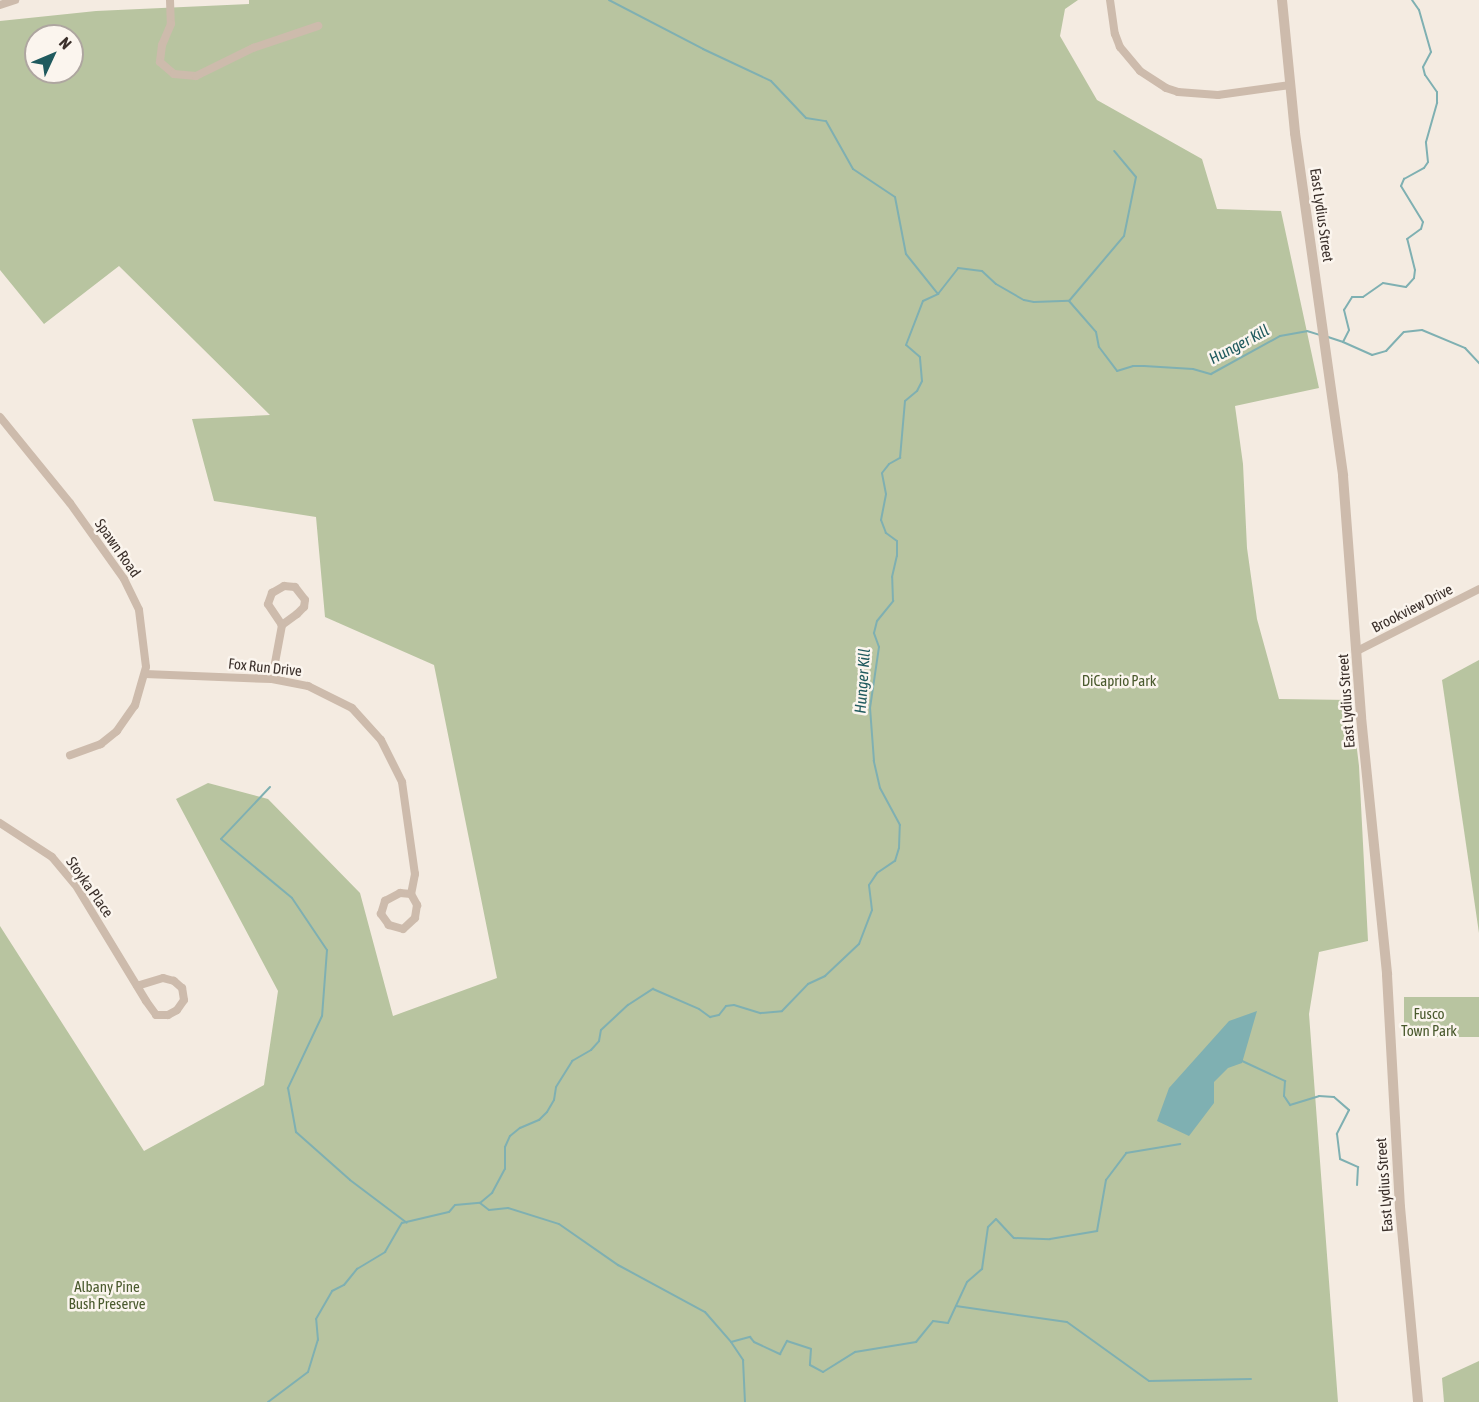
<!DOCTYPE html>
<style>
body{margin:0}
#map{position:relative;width:1479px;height:1402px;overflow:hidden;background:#f4ebe1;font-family:"Asap Condensed",sans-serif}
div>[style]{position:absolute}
.green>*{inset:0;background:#b8c4a0;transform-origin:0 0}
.water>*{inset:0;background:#7fb0b2}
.stream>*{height:2px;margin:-1px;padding:0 1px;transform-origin:1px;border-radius:1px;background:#7fb0b2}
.minor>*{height:8px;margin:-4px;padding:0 4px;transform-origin:4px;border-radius:4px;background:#cdbbac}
.tertiary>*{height:10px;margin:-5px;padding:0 5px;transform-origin:5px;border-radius:5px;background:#cdbbac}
span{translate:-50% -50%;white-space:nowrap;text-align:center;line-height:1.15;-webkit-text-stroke:5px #fbf5ee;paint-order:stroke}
.street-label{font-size:15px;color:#3b302b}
.park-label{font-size:15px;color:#4a5a2e}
.water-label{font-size:16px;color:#1f5a5e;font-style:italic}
.north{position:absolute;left:24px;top:24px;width:60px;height:60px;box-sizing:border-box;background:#fbf5ee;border:2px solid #aea6a0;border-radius:50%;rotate:46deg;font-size:16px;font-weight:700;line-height:24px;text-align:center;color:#3b302b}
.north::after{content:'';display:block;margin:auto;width:21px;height:27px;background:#1f5a5e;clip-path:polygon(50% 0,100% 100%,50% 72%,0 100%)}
</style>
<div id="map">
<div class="green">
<div style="clip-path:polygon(evenodd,249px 0,1078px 0,1065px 9px,1060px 36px,1097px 100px,1202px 159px,1217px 209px,1281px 211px,1319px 388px,1235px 406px,1243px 464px,1247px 548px,1257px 619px,1279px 699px,1351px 700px,1359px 766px,1368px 941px,1319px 952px,1309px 1014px,1338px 1402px,0 1402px,0 926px,144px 1151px,264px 1085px,278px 991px,176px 799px,208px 783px,268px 799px,360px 893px,393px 1016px,497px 978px,434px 665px,325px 617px,316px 517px,214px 501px,192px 419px,270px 415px,119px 266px,44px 324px,0 270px,0 21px,96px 11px,249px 4px,249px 0,36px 36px,72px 36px,72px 72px,36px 72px,36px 36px)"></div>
<div style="clip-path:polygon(1479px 660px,1479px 933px,1442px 680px)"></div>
<div style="left:1479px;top:997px;width:40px;height:75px;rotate:90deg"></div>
<div style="clip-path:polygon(1479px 1361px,1479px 1402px,1444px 1402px,1442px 1378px)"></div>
</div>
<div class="water">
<div style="clip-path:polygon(1257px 1011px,1242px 1063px,1228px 1068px,1214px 1082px,1214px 1103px,1189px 1136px,1157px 1121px,1169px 1088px,1229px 1021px)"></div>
</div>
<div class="stream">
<div style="left:609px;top:0;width:106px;rotate:27.5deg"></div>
<div style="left:703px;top:49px;width:75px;rotate:25.2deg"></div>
<div style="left:771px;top:81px;width:51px;rotate:46.6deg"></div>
<div style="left:806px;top:118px;width:20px;rotate:9deg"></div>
<div style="left:826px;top:121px;width:55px;rotate:60.6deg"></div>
<div style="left:853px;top:169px;width:50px;rotate:33.7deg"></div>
<div style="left:895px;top:197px;width:58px;rotate:79.1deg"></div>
<div style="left:906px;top:254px;width:51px;rotate:51.3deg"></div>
<div style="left:1069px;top:301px;width:85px;rotate:-49.8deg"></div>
<div style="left:1124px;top:236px;width:60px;rotate:-78.5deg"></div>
<div style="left:1136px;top:177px;width:34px;rotate:-130deg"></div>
<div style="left:1328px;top:337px;width:16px;rotate:18deg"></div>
<div style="left:1343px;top:342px;width:13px;rotate:-63deg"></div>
<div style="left:1349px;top:330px;width:21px;rotate:-104deg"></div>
<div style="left:1344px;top:310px;width:15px;rotate:-58deg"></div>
<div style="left:1352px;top:297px;width:11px"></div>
<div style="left:1363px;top:297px;width:24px;rotate:-35deg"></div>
<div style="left:1383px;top:283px;width:23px;rotate:10deg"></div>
<div style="left:1406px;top:287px;width:12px;rotate:-48deg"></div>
<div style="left:1414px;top:278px;width:8px;rotate:-83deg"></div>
<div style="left:1415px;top:270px;width:32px;rotate:-104deg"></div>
<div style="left:1407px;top:239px;width:17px;rotate:-36deg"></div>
<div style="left:1421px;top:229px;width:7px;rotate:-74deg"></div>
<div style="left:1423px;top:222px;width:42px;rotate:-121.4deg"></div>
<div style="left:1401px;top:186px;width:8px;rotate:-67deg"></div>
<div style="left:1404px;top:179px;width:23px;rotate:-29deg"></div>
<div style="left:1424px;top:168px;width:7px;rotate:-56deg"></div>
<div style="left:1428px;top:162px;width:20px;rotate:-96deg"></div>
<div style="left:1426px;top:142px;width:41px;rotate:-74.2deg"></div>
<div style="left:1437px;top:103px;width:11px;rotate:-90deg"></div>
<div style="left:1437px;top:92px;width:21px;rotate:-125deg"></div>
<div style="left:1425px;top:75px;width:8px;rotate:-104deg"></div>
<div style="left:1423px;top:67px;width:17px;rotate:-62deg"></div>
<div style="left:1431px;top:52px;width:44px;rotate:-105.9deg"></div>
<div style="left:1419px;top:10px;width:12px;rotate:-125deg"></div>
<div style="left:1343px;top:342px;width:32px;rotate:24deg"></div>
<div style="left:1372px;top:355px;width:15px;rotate:-16deg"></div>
<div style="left:1386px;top:351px;width:26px;rotate:-47deg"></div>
<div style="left:1404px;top:332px;width:18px;rotate:-6deg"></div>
<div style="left:1422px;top:330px;width:47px;rotate:22.7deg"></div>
<div style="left:1465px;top:348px;width:21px;rotate:47deg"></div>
<div style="left:270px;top:787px;width:71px;rotate:133.3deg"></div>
<div style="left:221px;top:839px;width:92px;rotate:39.7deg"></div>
<div style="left:292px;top:898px;width:63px;rotate:56.1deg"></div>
<div style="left:327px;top:950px;width:66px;rotate:94.3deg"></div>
<div style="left:322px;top:1016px;width:80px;rotate:115.3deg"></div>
<div style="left:288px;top:1088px;width:45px;rotate:79.7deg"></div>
<div style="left:296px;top:1132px;width:72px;rotate:41.6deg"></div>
<div style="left:350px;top:1180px;width:71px;rotate:37deg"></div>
<div style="left:1240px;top:1060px;width:50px;rotate:25deg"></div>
<div style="left:1285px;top:1081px;width:15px;rotate:94deg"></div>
<div style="left:1284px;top:1096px;width:11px;rotate:56deg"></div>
<div style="left:1290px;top:1105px;width:30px;rotate:-17deg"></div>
<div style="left:1319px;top:1096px;width:15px;rotate:4deg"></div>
<div style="left:1334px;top:1097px;width:20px;rotate:41deg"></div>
<div style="left:1349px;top:1110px;width:27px;rotate:117deg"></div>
<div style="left:1337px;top:1134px;width:25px;rotate:83deg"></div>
<div style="left:1340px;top:1159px;width:20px;rotate:24deg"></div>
<div style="left:1358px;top:1167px;width:18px;rotate:93deg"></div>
<div style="left:480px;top:1203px;width:11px;rotate:38deg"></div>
<div style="left:489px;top:1210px;width:19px;rotate:-6deg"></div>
<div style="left:508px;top:1208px;width:53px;rotate:17.4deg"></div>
<div style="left:559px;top:1224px;width:72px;rotate:34.8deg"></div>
<div style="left:618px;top:1265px;width:99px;rotate:28.4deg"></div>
<div style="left:705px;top:1312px;width:40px;rotate:49deg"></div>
<div style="left:731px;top:1342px;width:20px;rotate:-15deg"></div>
<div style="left:750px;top:1337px;width:6px;rotate:51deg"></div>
<div style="left:754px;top:1342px;width:29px;rotate:25deg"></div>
<div style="left:780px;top:1354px;width:15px;rotate:-62deg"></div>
<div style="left:787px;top:1341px;width:25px;rotate:18deg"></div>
<div style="left:811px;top:1349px;width:16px;rotate:94deg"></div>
<div style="left:810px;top:1365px;width:15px;rotate:28deg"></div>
<div style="left:823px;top:1372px;width:38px;rotate:-32deg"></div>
<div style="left:855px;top:1352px;width:62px;rotate:-9.3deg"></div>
<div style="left:916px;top:1342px;width:27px;rotate:-51deg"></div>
<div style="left:933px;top:1321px;width:15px;rotate:8deg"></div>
<div style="left:948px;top:1323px;width:45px;rotate:-65.1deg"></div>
<div style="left:967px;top:1282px;width:20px;rotate:-41deg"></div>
<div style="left:982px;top:1269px;width:42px;rotate:-81.9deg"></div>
<div style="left:988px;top:1227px;width:11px;rotate:-45deg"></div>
<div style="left:996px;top:1219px;width:26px;rotate:47deg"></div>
<div style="left:1014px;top:1238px;width:36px;rotate:2deg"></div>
<div style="left:1050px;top:1239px;width:48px;rotate:-9.7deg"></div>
<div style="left:1097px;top:1231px;width:52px;rotate:-80deg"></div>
<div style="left:1106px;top:1180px;width:34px;rotate:-53deg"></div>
<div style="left:1126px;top:1153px;width:55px;rotate:-9.5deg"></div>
<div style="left:956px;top:1306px;width:112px;rotate:8.2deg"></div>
<div style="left:1067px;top:1322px;width:101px;rotate:35.7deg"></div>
<div style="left:1149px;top:1381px;width:102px;rotate:-1.1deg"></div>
<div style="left:731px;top:1342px;width:22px;rotate:56deg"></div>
<div style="left:743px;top:1360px;width:42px;rotate:87.3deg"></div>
<div style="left:268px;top:1402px;width:50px;rotate:-36.9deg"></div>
<div style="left:308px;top:1372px;width:34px;rotate:-73deg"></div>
<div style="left:318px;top:1340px;width:21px;rotate:-95deg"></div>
<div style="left:316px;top:1319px;width:32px;rotate:-60deg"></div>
<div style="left:332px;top:1291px;width:13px;rotate:-27deg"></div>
<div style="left:344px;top:1285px;width:21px;rotate:-51deg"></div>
<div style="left:357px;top:1269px;width:33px;rotate:-31deg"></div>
<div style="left:385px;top:1252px;width:34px;rotate:-60deg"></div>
<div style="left:402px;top:1223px;width:48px;rotate:-13.2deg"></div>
<div style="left:449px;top:1212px;width:9px;rotate:-49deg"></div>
<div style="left:455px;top:1205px;width:25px;rotate:-5deg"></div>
<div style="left:480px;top:1203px;width:16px;rotate:-40deg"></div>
<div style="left:492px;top:1193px;width:27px;rotate:-62deg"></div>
<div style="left:505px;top:1169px;width:22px;rotate:-90deg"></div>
<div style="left:505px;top:1147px;width:12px;rotate:-66deg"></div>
<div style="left:510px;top:1136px;width:13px;rotate:-39deg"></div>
<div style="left:520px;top:1128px;width:21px;rotate:-23deg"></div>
<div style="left:539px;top:1120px;width:11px;rotate:-45deg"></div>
<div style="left:547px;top:1112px;width:14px;rotate:-60deg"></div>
<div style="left:554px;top:1100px;width:13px;rotate:-81deg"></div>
<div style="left:556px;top:1087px;width:31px;rotate:-58deg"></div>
<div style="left:572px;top:1061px;width:22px;rotate:-30deg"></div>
<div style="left:591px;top:1050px;width:12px;rotate:-48deg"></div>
<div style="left:599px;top:1041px;width:11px;rotate:-80deg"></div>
<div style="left:601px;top:1030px;width:37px;rotate:-43deg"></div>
<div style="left:628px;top:1005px;width:30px;rotate:-33deg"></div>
<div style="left:653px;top:989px;width:50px;rotate:23.5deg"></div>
<div style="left:699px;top:1009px;width:14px;rotate:36deg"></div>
<div style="left:710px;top:1017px;width:9px;rotate:-13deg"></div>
<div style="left:719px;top:1015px;width:11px;rotate:-52deg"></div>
<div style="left:726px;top:1006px;width:8px;rotate:-7deg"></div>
<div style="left:734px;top:1005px;width:28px;rotate:17deg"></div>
<div style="left:761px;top:1013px;width:21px;rotate:-5deg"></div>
<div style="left:782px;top:1011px;width:37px;rotate:-46deg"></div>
<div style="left:808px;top:984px;width:19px;rotate:-25deg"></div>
<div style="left:825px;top:976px;width:47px;rotate:-43.3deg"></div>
<div style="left:859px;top:944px;width:36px;rotate:-69deg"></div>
<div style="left:872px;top:910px;width:25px;rotate:-97deg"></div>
<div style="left:869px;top:885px;width:14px;rotate:-56deg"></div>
<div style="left:877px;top:873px;width:22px;rotate:-34deg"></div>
<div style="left:895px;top:861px;width:14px;rotate:-73deg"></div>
<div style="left:899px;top:848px;width:23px;rotate:-88deg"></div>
<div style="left:900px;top:825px;width:42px;rotate:-118.4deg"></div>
<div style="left:880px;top:788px;width:28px;rotate:-103deg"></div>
<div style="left:874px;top:761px;width:53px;rotate:-94.3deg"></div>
<div style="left:870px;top:708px;width:62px;rotate:-81.6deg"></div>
<div style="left:879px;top:647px;width:15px;rotate:-110deg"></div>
<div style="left:874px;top:633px;width:12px;rotate:-76deg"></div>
<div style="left:877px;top:621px;width:26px;rotate:-51deg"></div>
<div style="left:893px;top:601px;width:24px;rotate:-92deg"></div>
<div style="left:892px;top:577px;width:22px;rotate:-77deg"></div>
<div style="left:897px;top:556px;width:15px;rotate:-90deg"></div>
<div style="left:897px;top:541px;width:14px;rotate:-144deg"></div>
<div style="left:886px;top:533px;width:14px;rotate:-111deg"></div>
<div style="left:881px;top:520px;width:26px;rotate:-79deg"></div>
<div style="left:886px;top:494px;width:21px;rotate:-101deg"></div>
<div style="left:882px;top:473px;width:11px;rotate:-52deg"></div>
<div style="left:889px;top:464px;width:13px;rotate:-29deg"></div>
<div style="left:900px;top:458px;width:57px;rotate:-85deg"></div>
<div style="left:905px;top:401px;width:16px;rotate:-40deg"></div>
<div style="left:917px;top:391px;width:11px;rotate:-63deg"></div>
<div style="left:922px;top:381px;width:24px;rotate:-95deg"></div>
<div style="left:920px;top:357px;width:18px;rotate:-139deg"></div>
<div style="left:906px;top:345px;width:47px;rotate:-68.9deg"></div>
<div style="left:923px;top:301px;width:17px;rotate:-25deg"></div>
<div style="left:938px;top:294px;width:33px;rotate:-52deg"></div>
<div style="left:958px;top:268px;width:24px;rotate:7deg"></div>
<div style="left:982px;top:271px;width:19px;rotate:43deg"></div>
<div style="left:996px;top:284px;width:32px;rotate:30deg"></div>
<div style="left:1024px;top:300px;width:10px;rotate:11deg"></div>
<div style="left:1034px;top:302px;width:35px;rotate:-2deg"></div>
<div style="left:1069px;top:301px;width:41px;rotate:48.9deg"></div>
<div style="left:1096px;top:332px;width:15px;rotate:79deg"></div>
<div style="left:1099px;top:347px;width:30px;rotate:53deg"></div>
<div style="left:1117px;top:371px;width:17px;rotate:-17deg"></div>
<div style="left:1133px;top:366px;width:11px"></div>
<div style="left:1144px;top:366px;width:49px;rotate:3.5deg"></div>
<div style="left:1193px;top:369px;width:19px;rotate:16deg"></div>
<div style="left:1211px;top:374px;width:79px;rotate:-28.8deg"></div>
<div style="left:1280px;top:336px;width:27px;rotate:-10deg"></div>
<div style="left:1307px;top:331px;width:14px;rotate:17deg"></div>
</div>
<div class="minor">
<div style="left:170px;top:0;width:24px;rotate:88deg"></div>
<div style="left:171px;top:24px;width:23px;rotate:113deg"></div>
<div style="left:162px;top:45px;width:17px;rotate:97deg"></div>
<div style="left:160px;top:62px;width:18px;rotate:41deg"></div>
<div style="left:174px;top:74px;width:22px;rotate:5deg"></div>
<div style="left:196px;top:76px;width:64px;rotate:-26.2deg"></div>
<div style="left:253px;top:48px;width:69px;rotate:-18.7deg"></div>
<div style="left:1110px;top:0;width:34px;rotate:82deg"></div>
<div style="left:1115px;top:34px;width:14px;rotate:69deg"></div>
<div style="left:1120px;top:47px;width:31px;rotate:50deg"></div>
<div style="left:1140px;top:71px;width:31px;rotate:33deg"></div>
<div style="left:1166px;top:88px;width:13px;rotate:18deg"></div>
<div style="left:1178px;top:92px;width:40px;rotate:4.3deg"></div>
<div style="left:1218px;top:95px;width:73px;rotate:-7.9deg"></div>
<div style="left:0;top:5px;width:16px;rotate:-18deg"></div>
<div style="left:0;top:417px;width:111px;rotate:50.9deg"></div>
<div style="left:70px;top:503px;width:93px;rotate:54.6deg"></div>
<div style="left:124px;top:579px;width:34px;rotate:64deg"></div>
<div style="left:139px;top:610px;width:57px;rotate:83deg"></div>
<div style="left:146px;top:667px;width:40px;rotate:106deg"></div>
<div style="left:135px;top:705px;width:32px;rotate:125deg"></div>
<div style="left:117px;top:731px;width:21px;rotate:141deg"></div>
<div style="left:101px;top:744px;width:33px;rotate:160deg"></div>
<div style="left:284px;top:586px;width:11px;rotate:5deg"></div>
<div style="left:295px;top:587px;width:16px;rotate:52deg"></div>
<div style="left:305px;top:600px;width:7px;rotate:98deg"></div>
<div style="left:304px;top:607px;width:10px;rotate:135deg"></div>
<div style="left:297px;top:614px;width:19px;rotate:144deg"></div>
<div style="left:282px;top:625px;width:25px;rotate:-124deg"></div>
<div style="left:268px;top:604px;width:12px;rotate:-70deg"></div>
<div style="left:272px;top:593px;width:14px;rotate:-30deg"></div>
<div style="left:1357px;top:651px;width:137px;rotate:-26.9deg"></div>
<div style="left:145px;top:674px;width:127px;rotate:2.3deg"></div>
<div style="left:272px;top:679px;width:37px;rotate:11deg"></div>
<div style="left:308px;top:686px;width:49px;rotate:26.6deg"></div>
<div style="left:352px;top:708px;width:43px;rotate:47.8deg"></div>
<div style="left:381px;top:740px;width:47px;rotate:63.4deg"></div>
<div style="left:402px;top:782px;width:93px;rotate:82deg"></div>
<div style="left:415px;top:874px;width:20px;rotate:101deg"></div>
<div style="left:272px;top:679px;width:55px;rotate:-79.5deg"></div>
<div style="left:0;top:823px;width:62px;rotate:33.2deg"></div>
<div style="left:52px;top:857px;width:35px;rotate:50deg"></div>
<div style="left:75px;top:884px;width:137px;rotate:58.7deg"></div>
<div style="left:146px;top:1001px;width:17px;rotate:54deg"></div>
<div style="left:156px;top:1015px;width:12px"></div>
<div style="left:168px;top:1015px;width:10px;rotate:-29deg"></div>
<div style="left:177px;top:1010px;width:12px;rotate:-55deg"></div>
<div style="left:184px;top:1000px;width:12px;rotate:-99deg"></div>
<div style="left:182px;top:988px;width:11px;rotate:-139deg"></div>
<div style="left:174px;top:981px;width:11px;rotate:-165deg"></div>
<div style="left:163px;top:978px;width:27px;rotate:163deg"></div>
<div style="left:400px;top:893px;width:11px;rotate:5deg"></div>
<div style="left:411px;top:894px;width:13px;rotate:61deg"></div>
<div style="left:417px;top:905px;width:13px;rotate:99deg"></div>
<div style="left:415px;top:918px;width:16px;rotate:137deg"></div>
<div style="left:403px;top:929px;width:15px;rotate:-164deg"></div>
<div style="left:389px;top:925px;width:14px;rotate:-126deg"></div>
<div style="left:381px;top:914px;width:14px;rotate:-73deg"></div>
<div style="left:385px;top:901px;width:17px;rotate:-28deg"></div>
</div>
<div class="tertiary">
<div style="left:1282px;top:0;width:134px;rotate:84.4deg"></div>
<div style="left:1295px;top:133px;width:346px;rotate:82deg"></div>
<div style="left:1343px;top:476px;width:242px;rotate:85.7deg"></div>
<div style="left:1361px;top:717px;width:259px;rotate:84.2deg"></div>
<div style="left:1387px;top:975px;width:232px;rotate:86.8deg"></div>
<div style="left:1400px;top:1207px;width:196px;rotate:84.7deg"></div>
</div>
<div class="street-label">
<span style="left:1322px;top:215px;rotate:82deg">East Lydius Street</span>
<span style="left:118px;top:548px;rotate:55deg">Spawn Road</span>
<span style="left:1412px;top:608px;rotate:-27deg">Brookview Drive</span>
<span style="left:265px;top:667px;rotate:6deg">Fox Run Drive</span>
<span style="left:1346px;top:701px;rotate:-94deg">East Lydius Street</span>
<span style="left:90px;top:887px;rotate:55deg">Stoyka Place</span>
<span style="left:1384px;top:1185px;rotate:-94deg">East Lydius Street</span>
</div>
<div class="park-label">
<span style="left:1119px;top:681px">DiCaprio Park</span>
<span style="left:1429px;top:1022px">Fusco<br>Town Park</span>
<span style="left:107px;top:1295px">Albany Pine<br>Bush Preserve</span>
</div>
<div class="water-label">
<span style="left:1239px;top:344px;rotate:-28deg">Hunger Kill</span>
<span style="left:862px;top:681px;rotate:-86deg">Hunger Kill</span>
</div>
<div class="north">N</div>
</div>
